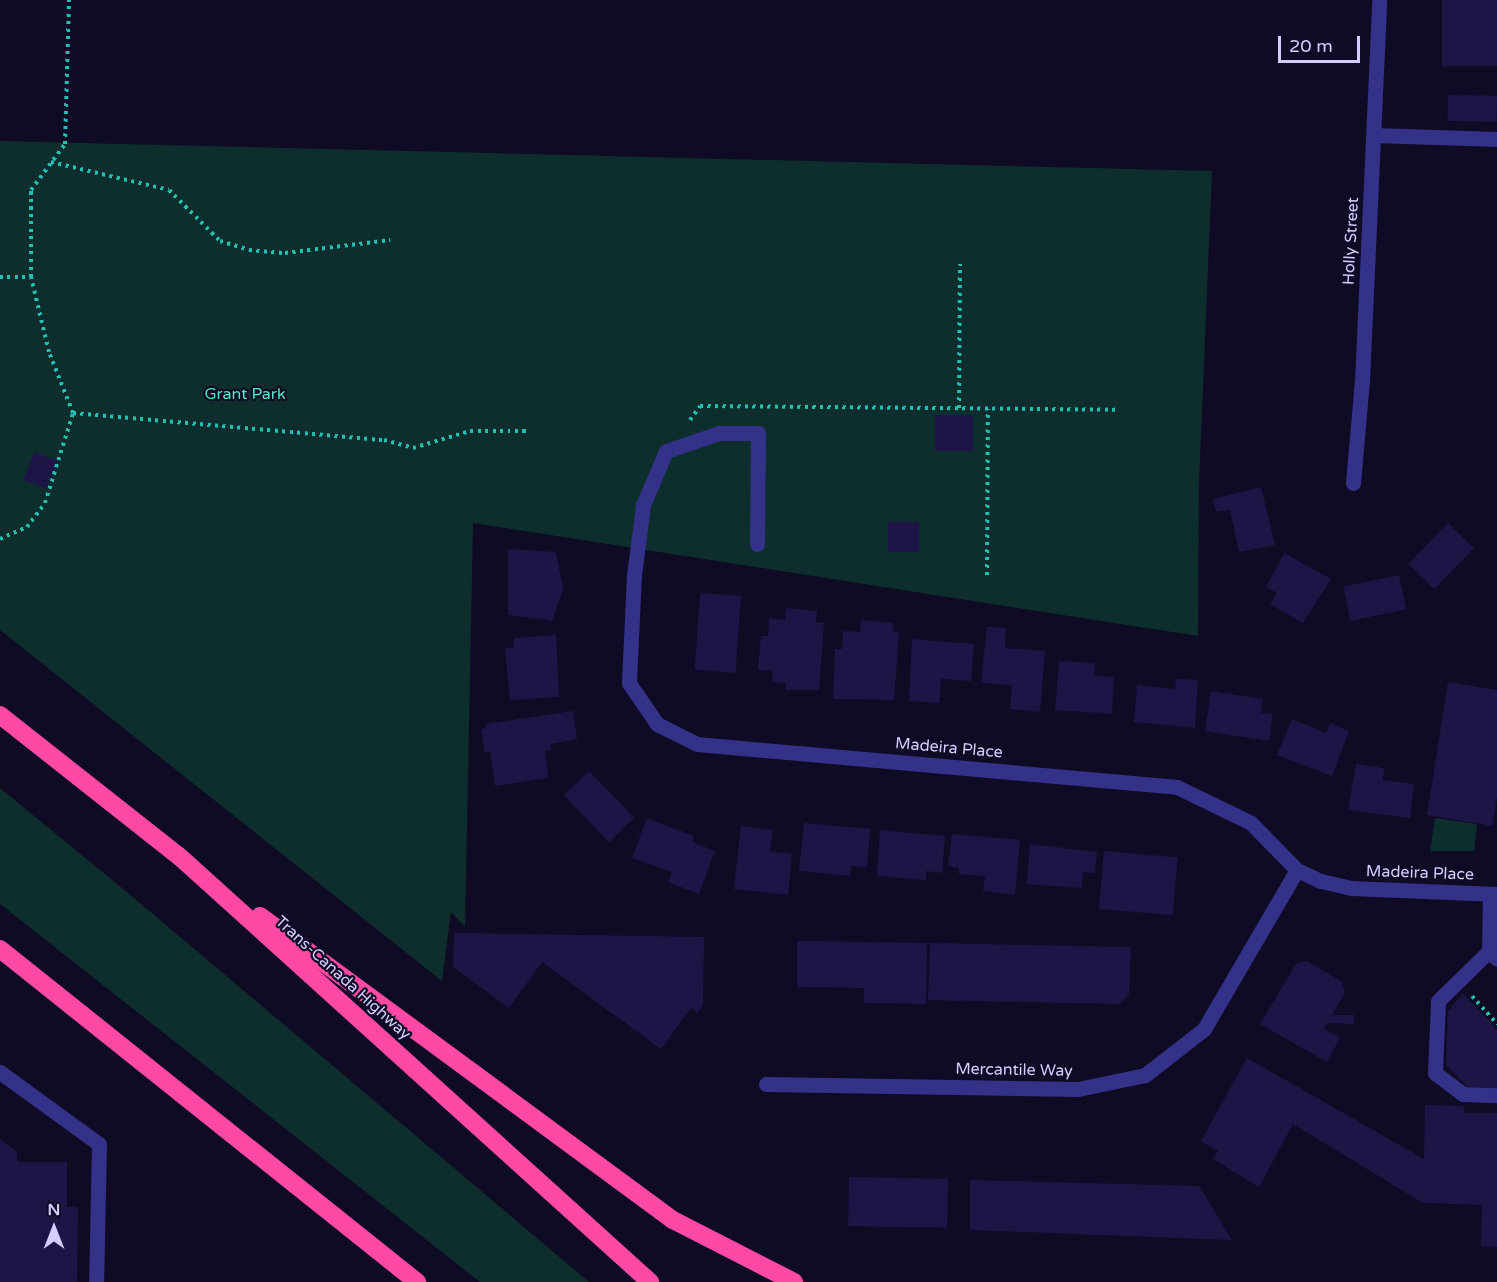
<!DOCTYPE html>
<style>
body{margin:0}
#map{position:relative;width:1497px;height:1282px;overflow:hidden;background:#0f0b24;font-family:"Varela Round",sans-serif}
div>[style]{position:absolute}
.green>*{inset:0;background:#0e2e2d}
.building>*{inset:0;background:#1e1547;transform-origin:0 0}
.path>*{height:4px;margin-top:-2px;transform-origin:0;background:repeating-linear-gradient(90deg,#21c0b4 0 3px,transparent 0 7.5px)}
.minor>*{height:15px;margin:-7.5px;padding:0 7.5px;transform-origin:7.5px;border-radius:7.5px;background:#333188}
.highway>*{height:18px;margin:-9px;padding:0 9px;transform-origin:9px;border-radius:9px;background:#ff49a4}
span{translate:-50% -50%;white-space:nowrap;text-align:center;line-height:1.15;-webkit-text-stroke:4.5px #0f0b24;paint-order:stroke}
.street-label{font-size:16px;color:#d3ceff}
.park-label{font-size:16px;color:#4decc1}
.north{position:absolute;left:24px;top:1198px;width:60px;height:60px;-webkit-text-stroke:4px #0f0b24;paint-order:stroke;rotate:0deg;font-size:16px;font-weight:700;line-height:24px;text-align:center;color:#d3ceff}
.north::after{content:'';display:block;margin:auto;width:21px;height:27px;background:#d3ceff;clip-path:polygon(50% 0,100% 100%,50% 72%,0 100%)}
.scale{position:absolute;left:1278px;top:36px;width:82px;height:27px;box-sizing:border-box;border:3px solid #d3ceff;border-top:0;padding-left:8px;font-size:18px;line-height:21px;white-space:nowrap;color:#d3ceff;-webkit-text-stroke:4px #0f0b24;paint-order:stroke}
</style>
<div id="map">
<div class="green">
<div style="clip-path:polygon(0 141px,1212px 171px,1199px 483px,1198px 636px,473px 523px,465px 927px,451px 912px,442px 981px,0 630px)"></div>
<div style="clip-path:polygon(0 788px,128px 893px,589px 1282px,480px 1282px,0 904px)"></div>
<div style="clip-path:polygon(1435px 818px,1477px 824px,1474px 851px,1430px 851px)"></div>
</div>
<div class="building">
<div style="left:1442px;top:0;width:55px;height:66px"></div>
<div style="left:1448px;top:95px;width:49px;height:26px;rotate:1deg"></div>
<div style="left:935px;top:415px;width:38px;height:36px"></div>
<div style="left:34px;top:452px;width:25px;height:30px;rotate:21deg"></div>
<div style="clip-path:polygon(1261px 487px,1275px 545px,1239px 552px,1230px 510px,1216px 512px,1213px 499px)"></div>
<div style="left:888px;top:522px;width:31px;height:30px"></div>
<div style="left:1448px;top:523px;width:36px;height:57px;rotate:44deg"></div>
<div style="clip-path:polygon(508px 549px,556px 552px,563px 589px,552px 621px,508px 615px)"></div>
<div style="clip-path:polygon(1284px 553px,1331px 579px,1303px 623px,1270px 604px,1277px 593px,1266px 587px)"></div>
<div style="left:1399px;top:575px;width:35px;height:57px;rotate:78deg"></div>
<div style="left:700px;top:593px;width:41px;height:77px;rotate:4deg"></div>
<div style="clip-path:polygon(786px 608px,817px 611px,816px 622px,824px 623px,819px 690px,785px 690px,786px 683px,772px 682px,773px 671px,758px 670px,761px 636px,768px 636px,769px 618px,785px 620px)"></div>
<div style="clip-path:polygon(861px 620px,893px 623px,893px 632px,899px 633px,894px 700px,833px 699px,835px 649px,842px 649px,843px 631px,860px 632px)"></div>
<div style="clip-path:polygon(987px 627px,1006px 628px,1005px 648px,1045px 651px,1040px 712px,1010px 709px,1012px 685px,981px 683px)"></div>
<div style="clip-path:polygon(556px 635px,559px 697px,510px 700px,505px 648px,514px 647px,514px 638px)"></div>
<div style="clip-path:polygon(912px 639px,974px 644px,971px 681px,941px 679px,939px 703px,909px 701px)"></div>
<div style="clip-path:polygon(1059px 661px,1095px 663px,1094px 675px,1114px 677px,1112px 714px,1055px 710px)"></div>
<div style="clip-path:polygon(1176px 679px,1198px 680px,1195px 728px,1134px 722px,1137px 685px,1175px 689px)"></div>
<div style="clip-path:polygon(1448px 682px,1497px 690px,1497px 797px,1492px 826px,1427px 815px)"></div>
<div style="clip-path:polygon(1211px 691px,1263px 699px,1261px 713px,1273px 714px,1269px 741px,1205px 731px)"></div>
<div style="clip-path:polygon(573px 711px,577px 739px,550px 744px,551px 750px,545px 751px,548px 778px,495px 786px,490px 752px,485px 753px,481px 729px,486px 728px,486px 724px)"></div>
<div style="clip-path:polygon(1292px 719px,1326px 733px,1330px 723px,1349px 731px,1332px 776px,1277px 755px)"></div>
<div style="clip-path:polygon(1356px 764px,1384px 768px,1383px 780px,1414px 784px,1410px 818px,1348px 810px)"></div>
<div style="left:589px;top:771px;width:65px;height:35px;rotate:46deg"></div>
<div style="clip-path:polygon(647px 818px,694px 836px,692px 842px,715px 851px,699px 894px,668px 882px,672px 872px,632px 858px)"></div>
<div style="clip-path:polygon(804px 823px,870px 829px,867px 867px,851px 866px,850px 876px,799px 871px)"></div>
<div style="clip-path:polygon(741px 826px,773px 830px,770px 851px,792px 854px,788px 895px,734px 889px)"></div>
<div style="clip-path:polygon(880px 830px,945px 836px,942px 873px,926px 871px,926px 880px,877px 876px)"></div>
<div style="clip-path:polygon(952px 834px,1020px 840px,1015px 895px,983px 891px,985px 876px,959px 874px,959px 868px,948px 866px)"></div>
<div style="clip-path:polygon(1030px 844px,1097px 852px,1095px 873px,1083px 872px,1082px 888px,1027px 884px)"></div>
<div style="left:1104px;top:851px;width:74px;height:58px;rotate:5deg"></div>
<div style="clip-path:polygon(454px 933px,704px 937px,703px 1005px,697px 1013px,691px 1008px,661px 1049px,542px 962px,509px 1008px,453px 967px)"></div>
<div style="clip-path:polygon(797px 941px,927px 943px,926px 1004px,864px 1003px,864px 988px,797px 987px)"></div>
<div style="clip-path:polygon(930px 943px,1131px 947px,1129px 994px,1120px 1004px,928px 1000px)"></div>
<div style="clip-path:polygon(1307px 961px,1342px 982px,1345px 992px,1332px 1015px,1354px 1015px,1354px 1024px,1327px 1023px,1324px 1029px,1340px 1038px,1327px 1062px,1260px 1024px,1296px 964px)"></div>
<div style="clip-path:polygon(1463px 993px,1497px 1030px,1497px 1088px,1468px 1087px,1446px 1065px,1448px 1011px)"></div>
<div style="clip-path:polygon(1247px 1058px,1424px 1159px,1425px 1105px,1464px 1106px,1464px 1113px,1497px 1113px,1497px 1247px,1481px 1246px,1482px 1205px,1423px 1203px,1293px 1124px,1259px 1187px,1213px 1159px,1218px 1151px,1201px 1141px)"></div>
<div style="clip-path:polygon(0 1139px,17px 1152px,17px 1162px,67px 1162px,67px 1207px,78px 1207px,77px 1282px,0 1282px)"></div>
<div style="left:849px;top:1177px;width:99px;height:49px;rotate:1deg"></div>
<div style="clip-path:polygon(970px 1180px,1199px 1186px,1232px 1240px,970px 1230px)"></div>
</div>
<div class="path">
<div style="left:51px;top:162px;width:121px;rotate:13.3deg"></div>
<div style="left:169px;top:190px;width:72px;rotate:45deg"></div>
<div style="left:220px;top:241px;width:30px;rotate:17deg"></div>
<div style="left:249px;top:250px;width:36px;rotate:5deg"></div>
<div style="left:285px;top:253px;width:106px;rotate:-7.1deg"></div>
<div style="left:0;top:277px;width:31px"></div>
<div style="left:959px;top:408px;width:144px;rotate:-89.6deg"></div>
<div style="left:73px;top:413px;width:312px;rotate:5deg"></div>
<div style="left:384px;top:440px;width:30px;rotate:15deg"></div>
<div style="left:413px;top:448px;width:59px;rotate:-16.6deg"></div>
<div style="left:470px;top:431px;width:57px"></div>
<div style="left:690px;top:420px;width:17px;rotate:-54deg"></div>
<div style="left:700px;top:406px;width:417px;rotate:0.5deg"></div>
<div style="left:0;top:539px;width:30px;rotate:-24deg"></div>
<div style="left:27px;top:527px;width:30px;rotate:-53deg"></div>
<div style="left:45px;top:503px;width:94px;rotate:-72.7deg"></div>
<div style="left:73px;top:413px;width:66px;rotate:-111.5deg"></div>
<div style="left:49px;top:352px;width:77px;rotate:-103.5deg"></div>
<div style="left:31px;top:277px;width:87px;rotate:-90deg"></div>
<div style="left:31px;top:190px;width:57px;rotate:-53.5deg"></div>
<div style="left:65px;top:144px;width:144px;rotate:-88.4deg"></div>
<div style="left:987px;top:575px;width:166px;rotate:-89.7deg"></div>
<div style="left:1472px;top:996px;width:38px;rotate:48deg"></div>
</div>
<div class="minor">
<div style="left:1374px;top:135px;width:123px;rotate:1.9deg"></div>
<div style="left:1353px;top:483px;width:102px;rotate:-85deg"></div>
<div style="left:1362px;top:381px;width:381px;rotate:-87.4deg"></div>
<div style="left:757px;top:544px;width:111px;rotate:-89.5deg"></div>
<div style="left:758px;top:433px;width:39px;rotate:180deg"></div>
<div style="left:719px;top:433px;width:56px;rotate:161.2deg"></div>
<div style="left:666px;top:451px;width:59px;rotate:113.1deg"></div>
<div style="left:643px;top:505px;width:71px;rotate:97.3deg"></div>
<div style="left:634px;top:575px;width:108px;rotate:92.7deg"></div>
<div style="left:629px;top:683px;width:50px;rotate:55.7deg"></div>
<div style="left:657px;top:724px;width:45px;rotate:26.6deg"></div>
<div style="left:697px;top:744px;width:482px;rotate:5.1deg"></div>
<div style="left:1177px;top:787px;width:82px;rotate:25.9deg"></div>
<div style="left:1251px;top:823px;width:66px;rotate:45.6deg"></div>
<div style="left:1297px;top:870px;width:26px;rotate:25deg"></div>
<div style="left:1321px;top:881px;width:31px;rotate:13deg"></div>
<div style="left:1351px;top:888px;width:146px;rotate:2.4deg"></div>
<div style="left:1490px;top:894px;width:57px;rotate:91deg"></div>
<div style="left:1489px;top:951px;width:11px;rotate:45deg"></div>
<div style="left:1489px;top:951px;width:71px;rotate:135.6deg"></div>
<div style="left:1438px;top:1001px;width:72px;rotate:92.4deg"></div>
<div style="left:1435px;top:1073px;width:35px;rotate:37deg"></div>
<div style="left:1463px;top:1094px;width:34px;rotate:2deg"></div>
<div style="left:0;top:1072px;width:122px;rotate:36deg"></div>
<div style="left:99px;top:1144px;width:138px;rotate:91.2deg"></div>
<div style="left:766px;top:1084px;width:312px;rotate:0.9deg"></div>
<div style="left:1078px;top:1089px;width:68px;rotate:-11.8deg"></div>
<div style="left:1145px;top:1075px;width:75px;rotate:-37.9deg"></div>
<div style="left:1204px;top:1029px;width:184px;rotate:-59.7deg"></div>
</div>
<div class="highway">
<div style="left:0;top:715px;width:229px;rotate:38.3deg"></div>
<div style="left:180px;top:857px;width:634px;rotate:42.12deg"></div>
<div style="left:260px;top:916px;width:513px;rotate:36.36deg"></div>
<div style="left:673px;top:1220px;width:136px;rotate:27.1deg"></div>
<div style="left:0;top:949px;width:534px;rotate:38.61deg"></div>
</div>
<div class="street-label">
<span style="left:1351px;top:241px;rotate:-87deg">Holly Street</span>
<span style="left:949px;top:748px;rotate:5deg">Madeira Place</span>
<span style="left:1420px;top:873px;rotate:2deg">Madeira Place</span>
<span style="left:343px;top:978px;rotate:42deg">Trans-Canada Highway</span>
<span style="left:1014px;top:1070px;rotate:1deg">Mercantile Way</span>
</div>
<div class="park-label">
<span style="left:245px;top:394px">Grant Park</span>
</div>
<div class="north">N</div>
<div class="scale">20 m</div>
</div>
